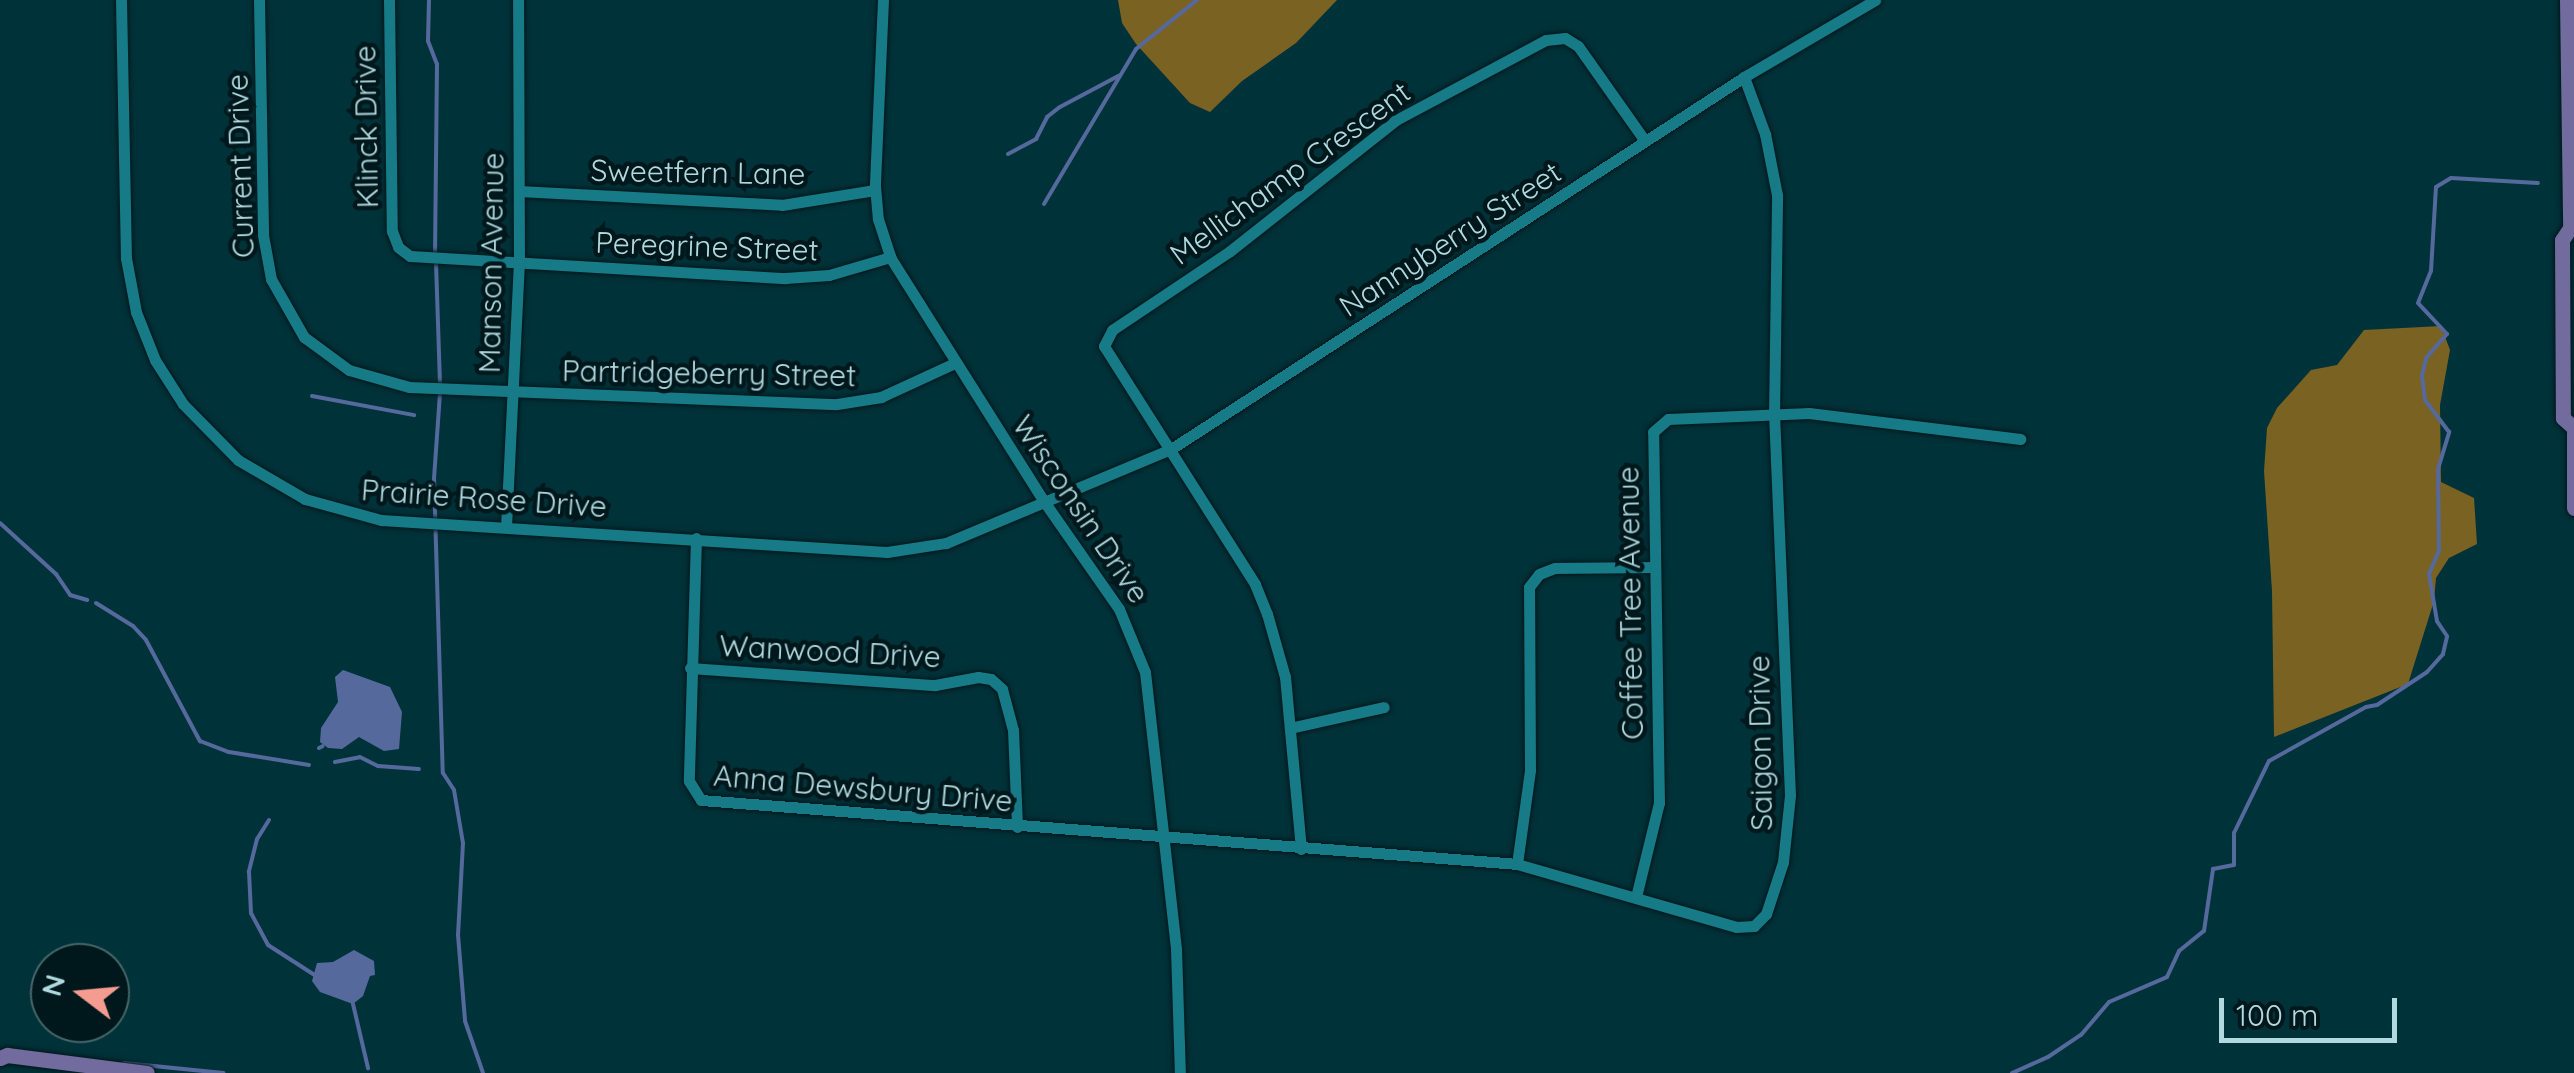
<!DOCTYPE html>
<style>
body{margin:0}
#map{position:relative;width:2574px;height:1073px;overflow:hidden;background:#003239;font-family:Quicksand,sans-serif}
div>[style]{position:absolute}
.forest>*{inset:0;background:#7a6223}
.water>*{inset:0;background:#55699d}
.stream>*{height:4px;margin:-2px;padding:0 2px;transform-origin:2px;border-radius:2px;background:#55699d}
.roads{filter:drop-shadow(0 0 2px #00181c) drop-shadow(0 0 2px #00181c)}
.minor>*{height:11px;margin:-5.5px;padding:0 5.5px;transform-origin:5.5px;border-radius:5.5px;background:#167b87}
.major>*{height:15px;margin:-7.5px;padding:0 7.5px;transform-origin:7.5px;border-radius:7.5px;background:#726b9e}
span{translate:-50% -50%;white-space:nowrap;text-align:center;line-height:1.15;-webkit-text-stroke:9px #00181c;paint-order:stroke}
.street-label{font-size:30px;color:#b1dae0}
.north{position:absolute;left:30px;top:943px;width:100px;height:100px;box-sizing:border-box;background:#00181c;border:2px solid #47666a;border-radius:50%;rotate:286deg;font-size:28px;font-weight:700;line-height:40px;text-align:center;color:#b1dae0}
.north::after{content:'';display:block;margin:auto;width:35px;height:45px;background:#f59c91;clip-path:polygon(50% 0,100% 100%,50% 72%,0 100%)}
.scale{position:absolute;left:2219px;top:998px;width:178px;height:45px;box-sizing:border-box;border:5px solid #b1dae0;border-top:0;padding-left:12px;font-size:30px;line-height:35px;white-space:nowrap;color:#b1dae0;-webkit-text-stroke:8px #00181c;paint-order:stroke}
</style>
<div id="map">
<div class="forest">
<div style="clip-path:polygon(1118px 0,1337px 0,1296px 43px,1242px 81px,1210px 112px,1190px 103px,1136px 44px,1122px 23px)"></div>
<div style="clip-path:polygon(2441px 326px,2450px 350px,2440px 405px,2441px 482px,2474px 498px,2477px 544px,2449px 558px,2436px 578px,2434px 601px,2408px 684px,2274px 737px,2272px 591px,2264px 471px,2267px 428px,2277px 408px,2311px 370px,2337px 365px,2364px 330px)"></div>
</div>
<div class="water">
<div style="clip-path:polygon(343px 670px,390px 687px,402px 712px,399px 749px,384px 751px,359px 737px,342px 749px,328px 748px,320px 742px,321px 728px,338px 702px,335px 677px)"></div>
<div style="clip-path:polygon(354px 950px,374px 961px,375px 975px,370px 976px,363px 996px,353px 1004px,320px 992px,312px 981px,317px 963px,333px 962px)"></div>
</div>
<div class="stream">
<div style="left:429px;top:0;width:41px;rotate:91.4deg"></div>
<div style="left:428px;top:41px;width:25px;rotate:69deg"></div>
<div style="left:437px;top:64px;width:189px;rotate:90.6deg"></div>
<div style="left:1008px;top:154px;width:32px;rotate:-28deg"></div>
<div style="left:1036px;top:139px;width:25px;rotate:-63deg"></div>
<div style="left:1047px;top:117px;width:16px;rotate:-38deg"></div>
<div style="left:1060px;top:107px;width:66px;rotate:-28.1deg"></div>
<div style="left:1044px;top:204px;width:180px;rotate:-59.3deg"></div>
<div style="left:1136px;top:49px;width:78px;rotate:-38.8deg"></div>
<div style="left:436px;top:263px;width:120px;rotate:88.1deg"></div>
<div style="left:440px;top:393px;width:85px;rotate:94deg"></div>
<div style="left:434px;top:478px;width:295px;rotate:88.3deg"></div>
<div style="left:443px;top:773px;width:20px;rotate:57deg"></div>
<div style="left:454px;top:790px;width:54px;rotate:80.4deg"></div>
<div style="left:463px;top:843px;width:92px;rotate:93.1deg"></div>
<div style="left:458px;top:935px;width:86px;rotate:85.3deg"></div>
<div style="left:465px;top:1021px;width:55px;rotate:70.9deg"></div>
<div style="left:312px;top:396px;width:104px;rotate:10.6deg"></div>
<div style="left:0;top:523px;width:76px;rotate:42.3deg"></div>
<div style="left:56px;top:574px;width:25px;rotate:56deg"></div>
<div style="left:70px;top:595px;width:18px;rotate:16deg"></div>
<div style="left:96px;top:603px;width:44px;rotate:31.9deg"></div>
<div style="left:133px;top:626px;width:19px;rotate:47deg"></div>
<div style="left:146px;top:640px;width:115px;rotate:61.9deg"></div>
<div style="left:200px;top:741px;width:31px;rotate:21deg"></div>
<div style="left:229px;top:752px;width:81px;rotate:9.2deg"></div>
<div style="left:319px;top:748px;width:4px;rotate:-27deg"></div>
<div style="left:335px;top:762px;width:25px;rotate:-11deg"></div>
<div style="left:360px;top:757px;width:20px;rotate:27deg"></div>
<div style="left:378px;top:766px;width:41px;rotate:4.2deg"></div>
<div style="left:269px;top:820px;width:22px;rotate:122deg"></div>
<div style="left:257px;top:839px;width:34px;rotate:104deg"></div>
<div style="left:249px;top:872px;width:41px;rotate:87.2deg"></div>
<div style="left:251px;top:913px;width:36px;rotate:62deg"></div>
<div style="left:268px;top:945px;width:54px;rotate:32.8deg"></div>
<div style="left:353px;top:1004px;width:66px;rotate:76.8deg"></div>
<div style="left:124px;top:1063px;width:100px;rotate:5.8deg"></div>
<div style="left:2012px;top:1073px;width:39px;rotate:-24deg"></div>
<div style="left:2048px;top:1057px;width:40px;rotate:-34deg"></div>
<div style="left:2081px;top:1035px;width:43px;rotate:-49.7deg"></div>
<div style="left:2109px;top:1002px;width:63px;rotate:-23.3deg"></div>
<div style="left:2167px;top:977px;width:29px;rotate:-65deg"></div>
<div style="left:2179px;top:951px;width:32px;rotate:-39deg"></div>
<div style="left:2204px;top:931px;width:63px;rotate:-81.7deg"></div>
<div style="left:2213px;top:869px;width:21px;rotate:-11deg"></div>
<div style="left:2234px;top:865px;width:32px;rotate:-90deg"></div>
<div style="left:2234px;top:833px;width:80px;rotate:-64.1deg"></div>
<div style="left:2269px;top:761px;width:111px;rotate:-29.1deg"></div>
<div style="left:2366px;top:707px;width:11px;rotate:-10deg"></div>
<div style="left:2377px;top:705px;width:60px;rotate:-33.4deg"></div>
<div style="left:2427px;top:672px;width:24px;rotate:-48deg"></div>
<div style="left:2443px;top:654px;width:18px;rotate:-77deg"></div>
<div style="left:2447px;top:636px;width:18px;rotate:-124deg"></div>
<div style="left:2437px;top:621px;width:48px;rotate:-99.7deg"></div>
<div style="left:2429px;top:574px;width:25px;rotate:-67deg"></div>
<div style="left:2439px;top:551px;width:82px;rotate:-90.7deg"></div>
<div style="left:2438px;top:469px;width:39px;rotate:-73deg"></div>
<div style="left:2449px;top:432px;width:40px;rotate:-127deg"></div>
<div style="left:2425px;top:400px;width:24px;rotate:-97deg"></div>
<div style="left:2422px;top:376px;width:18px;rotate:-77deg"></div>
<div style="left:2426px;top:358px;width:32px;rotate:-49deg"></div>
<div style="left:2447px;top:334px;width:42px;rotate:-133.1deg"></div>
<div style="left:2418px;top:303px;width:35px;rotate:-68deg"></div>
<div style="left:2431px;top:271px;width:84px;rotate:-86.6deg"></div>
<div style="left:2436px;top:187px;width:17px;rotate:-31deg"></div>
<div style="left:2451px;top:178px;width:87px;rotate:3.3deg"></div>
</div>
<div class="roads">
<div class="minor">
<div style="left:121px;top:0;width:258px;rotate:88.9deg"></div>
<div style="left:126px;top:258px;width:55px;rotate:79.5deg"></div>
<div style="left:136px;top:312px;width:52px;rotate:68.4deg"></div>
<div style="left:155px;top:360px;width:52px;rotate:57.5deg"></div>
<div style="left:183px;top:404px;width:78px;rotate:45.5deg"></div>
<div style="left:238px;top:460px;width:78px;rotate:30.2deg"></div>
<div style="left:305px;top:499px;width:79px;rotate:15.4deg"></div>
<div style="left:381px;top:520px;width:507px;rotate:3.62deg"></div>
<div style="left:887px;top:552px;width:60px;rotate:-8.7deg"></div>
<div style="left:946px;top:543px;width:244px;rotate:-22.7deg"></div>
<div style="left:1171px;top:449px;width:683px;rotate:-32.99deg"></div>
<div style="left:1744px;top:77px;width:152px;rotate:-30.4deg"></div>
<div style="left:259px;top:0;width:235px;rotate:89deg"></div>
<div style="left:263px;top:235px;width:45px;rotate:79.7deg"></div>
<div style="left:271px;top:279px;width:67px;rotate:60.4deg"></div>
<div style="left:304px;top:337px;width:56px;rotate:36.3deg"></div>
<div style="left:349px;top:370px;width:62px;rotate:15.8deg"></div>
<div style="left:409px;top:387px;width:428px;rotate:2.3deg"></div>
<div style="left:837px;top:404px;width:45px;rotate:-9deg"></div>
<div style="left:881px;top:397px;width:81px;rotate:-24.7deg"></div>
<div style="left:389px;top:0;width:231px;rotate:89.3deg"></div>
<div style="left:392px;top:231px;width:17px;rotate:69deg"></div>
<div style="left:398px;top:247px;width:15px;rotate:37deg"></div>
<div style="left:410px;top:256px;width:376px;rotate:3.4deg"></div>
<div style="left:785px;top:278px;width:44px;rotate:-3.9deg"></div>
<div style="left:829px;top:275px;width:64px;rotate:-16.4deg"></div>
<div style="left:883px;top:0;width:186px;rotate:92.5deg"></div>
<div style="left:875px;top:186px;width:33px;rotate:85deg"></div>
<div style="left:878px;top:219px;width:40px;rotate:72deg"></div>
<div style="left:890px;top:257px;width:287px;rotate:57.8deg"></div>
<div style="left:1043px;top:500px;width:133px;rotate:55.1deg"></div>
<div style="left:1119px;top:609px;width:68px;rotate:67.6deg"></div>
<div style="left:1145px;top:672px;width:279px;rotate:83.6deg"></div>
<div style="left:1176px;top:949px;width:124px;rotate:88.2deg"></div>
<div style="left:519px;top:191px;width:263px;rotate:3deg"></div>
<div style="left:782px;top:205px;width:94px;rotate:-9.2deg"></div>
<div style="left:506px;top:527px;width:263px;rotate:-87.2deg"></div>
<div style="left:519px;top:264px;width:264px;rotate:-90.2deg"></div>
<div style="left:696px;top:538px;width:243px;rotate:91.7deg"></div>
<div style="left:689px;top:781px;width:22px;rotate:58deg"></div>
<div style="left:701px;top:800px;width:819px;rotate:4.48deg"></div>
<div style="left:1517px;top:864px;width:228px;rotate:16deg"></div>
<div style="left:1736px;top:927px;width:18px;rotate:-3deg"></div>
<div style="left:1754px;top:926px;width:17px;rotate:-45deg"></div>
<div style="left:1766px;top:914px;width:55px;rotate:-71.9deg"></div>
<div style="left:1783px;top:862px;width:67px;rotate:-84deg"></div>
<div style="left:1790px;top:795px;width:378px;rotate:-92.4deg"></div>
<div style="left:1774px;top:417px;width:222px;rotate:-89.2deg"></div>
<div style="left:1777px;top:195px;width:62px;rotate:-101.1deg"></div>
<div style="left:1765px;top:134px;width:61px;rotate:-110.2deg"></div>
<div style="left:690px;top:668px;width:246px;rotate:4deg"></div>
<div style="left:935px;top:685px;width:44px;rotate:-10.5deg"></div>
<div style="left:978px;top:677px;width:13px;rotate:9deg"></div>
<div style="left:991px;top:679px;width:15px;rotate:42deg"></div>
<div style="left:1002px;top:689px;width:42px;rotate:75deg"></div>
<div style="left:1013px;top:730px;width:97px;rotate:87.6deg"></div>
<div style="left:1290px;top:728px;width:96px;rotate:-12.6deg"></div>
<div style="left:1301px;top:849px;width:173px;rotate:-95.3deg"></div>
<div style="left:1285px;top:677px;width:66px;rotate:-105.9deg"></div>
<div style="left:1267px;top:614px;width:32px;rotate:-112deg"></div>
<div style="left:1255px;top:584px;width:282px;rotate:-122.4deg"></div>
<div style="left:1104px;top:346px;width:18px;rotate:-63deg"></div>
<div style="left:1112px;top:330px;width:142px;rotate:-33.8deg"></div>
<div style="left:1230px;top:251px;width:211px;rotate:-38.3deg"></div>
<div style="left:1396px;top:120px;width:170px;rotate:-28.1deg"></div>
<div style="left:1546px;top:40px;width:19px;rotate:-6deg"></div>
<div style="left:1565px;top:38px;width:15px;rotate:32deg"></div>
<div style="left:1578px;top:46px;width:116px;rotate:54.8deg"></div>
<div style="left:1517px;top:864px;width:95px;rotate:-82.1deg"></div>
<div style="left:1530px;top:770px;width:183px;rotate:-90.3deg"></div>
<div style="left:1529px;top:587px;width:16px;rotate:-52deg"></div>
<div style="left:1539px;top:574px;width:17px;rotate:-21deg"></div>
<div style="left:1555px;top:568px;width:98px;rotate:-0.6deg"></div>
<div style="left:1636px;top:897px;width:97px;rotate:-76.3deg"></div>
<div style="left:1659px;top:803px;width:371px;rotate:-90.9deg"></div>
<div style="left:1653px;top:432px;width:20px;rotate:-41deg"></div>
<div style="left:1668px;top:419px;width:141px;rotate:-2.4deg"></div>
<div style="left:1809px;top:413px;width:213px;rotate:7deg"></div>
</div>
<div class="major">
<div style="left:2567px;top:0;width:228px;rotate:89.2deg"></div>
<div style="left:2570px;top:228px;width:14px;rotate:124deg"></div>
<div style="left:2562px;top:240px;width:178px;rotate:89.7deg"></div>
<div style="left:2563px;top:418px;width:13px;rotate:42deg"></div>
<div style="left:2574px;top:425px;width:83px;rotate:90deg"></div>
<div style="left:0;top:1058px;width:8px;rotate:-23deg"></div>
<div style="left:7px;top:1055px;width:141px;rotate:7.3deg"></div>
</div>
</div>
<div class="street-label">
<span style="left:366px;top:127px;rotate:-91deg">Klinck Drive</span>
<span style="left:240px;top:166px;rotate:-92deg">Current Drive</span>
<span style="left:698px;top:172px;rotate:1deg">Sweetfern Lane</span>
<span style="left:1290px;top:173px;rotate:-36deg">Mellichamp Crescent</span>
<span style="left:1450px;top:239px;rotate:-33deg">Nannyberry Street</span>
<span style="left:707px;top:246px;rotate:2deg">Peregrine Street</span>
<span style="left:491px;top:263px;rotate:-89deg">Manson Avenue</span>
<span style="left:709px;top:373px;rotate:1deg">Partridgeberry Street</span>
<span style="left:484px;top:498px;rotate:4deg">Prairie Rose Drive</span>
<span style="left:1081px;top:509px;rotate:56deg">Wisconsin Drive</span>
<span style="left:1630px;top:603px;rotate:-91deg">Coffee Tree Avenue</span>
<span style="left:830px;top:651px;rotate:3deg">Wanwood Drive</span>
<span style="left:1760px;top:743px;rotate:-91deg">Saigon Drive</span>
<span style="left:863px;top:788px;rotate:5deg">Anna Dewsbury Drive</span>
</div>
<div class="north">N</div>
<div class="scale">100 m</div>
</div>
